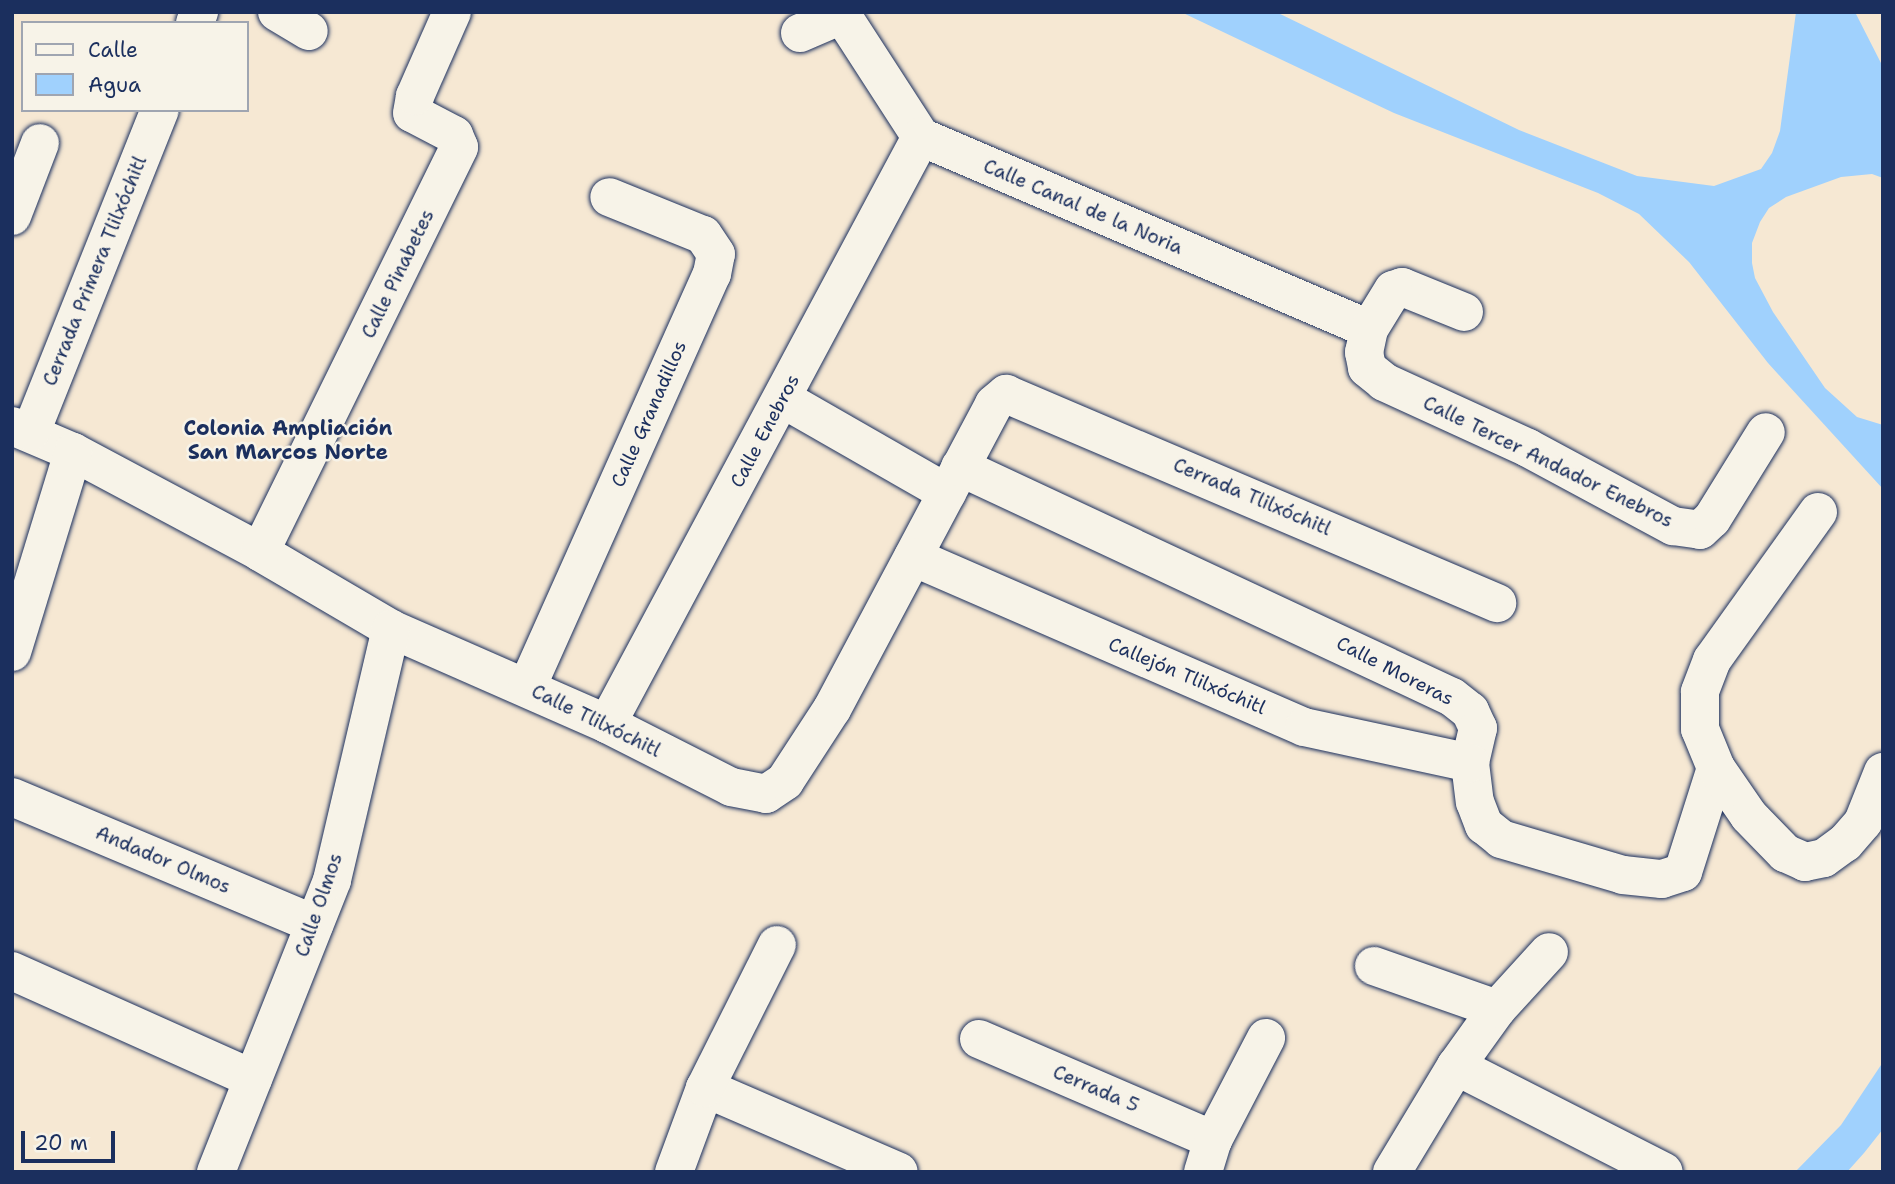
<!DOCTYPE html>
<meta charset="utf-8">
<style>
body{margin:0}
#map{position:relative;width:1895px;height:1184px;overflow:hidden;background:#f6e8d3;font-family:"Shantell Sans",sans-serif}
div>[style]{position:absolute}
.water>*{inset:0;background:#a0d1fd}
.roads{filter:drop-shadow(0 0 2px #1b2f5e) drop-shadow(0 0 2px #1b2f5e)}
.minor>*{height:38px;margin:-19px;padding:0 19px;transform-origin:19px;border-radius:19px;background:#f7f3e8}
span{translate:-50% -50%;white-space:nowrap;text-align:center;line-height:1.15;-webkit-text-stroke:5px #f7f3e8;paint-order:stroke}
.street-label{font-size:19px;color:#1b2f5e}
.neighbourhood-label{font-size:21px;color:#1b2f5e;font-weight:700}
.frame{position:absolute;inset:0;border:14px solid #1b2f5e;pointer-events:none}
.legend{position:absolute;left:21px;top:21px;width:228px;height:91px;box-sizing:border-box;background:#f7f3e8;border:2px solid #9fa5b1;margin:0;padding:9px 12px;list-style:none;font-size:21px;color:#1b2f5e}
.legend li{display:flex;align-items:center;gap:14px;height:35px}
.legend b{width:35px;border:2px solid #9fa5b1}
.scale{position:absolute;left:21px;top:1131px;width:94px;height:32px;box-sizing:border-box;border:4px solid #1b2f5e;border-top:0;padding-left:9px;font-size:21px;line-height:24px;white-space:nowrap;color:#1b2f5e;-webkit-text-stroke:5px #f7f3e8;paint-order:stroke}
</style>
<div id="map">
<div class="water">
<div style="clip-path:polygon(1181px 12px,1276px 12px,1519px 130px,1637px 176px,1714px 186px,1761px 169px,1772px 153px,1780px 131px,1796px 12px,1855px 12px,1883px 67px,1883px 178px,1872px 174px,1841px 177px,1786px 197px,1769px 208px,1760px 222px,1752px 243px,1752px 263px,1755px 278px,1773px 312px,1825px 388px,1857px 417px,1883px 425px,1883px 489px,1768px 363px,1689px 262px,1639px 214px,1598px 193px,1394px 113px)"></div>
<div style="clip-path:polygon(1883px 1062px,1883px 1129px,1864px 1153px,1847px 1172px,1795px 1172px,1841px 1125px)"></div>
</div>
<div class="roads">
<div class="minor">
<div style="left:277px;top:12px;width:37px;rotate:31deg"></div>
<div style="left:195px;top:23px;width:12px;rotate:-70deg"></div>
<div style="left:800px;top:33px;width:46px;rotate:-23.2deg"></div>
<div style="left:842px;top:15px;width:145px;rotate:57.1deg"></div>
<div style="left:921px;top:137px;width:487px;rotate:23.2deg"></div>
<div style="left:12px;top:216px;width:78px;rotate:-69deg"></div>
<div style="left:1464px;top:312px;width:67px;rotate:-158deg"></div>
<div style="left:1402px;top:287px;width:9px;rotate:162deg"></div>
<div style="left:1393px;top:290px;width:46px;rotate:121.6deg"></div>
<div style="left:1369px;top:329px;width:24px;rotate:102deg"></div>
<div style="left:1364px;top:352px;width:16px;rotate:79deg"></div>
<div style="left:1367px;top:368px;width:22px;rotate:39deg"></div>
<div style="left:1384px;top:382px;width:158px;rotate:24.6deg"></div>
<div style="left:1528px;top:448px;width:165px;rotate:28.3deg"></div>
<div style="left:1673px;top:526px;width:27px;rotate:8deg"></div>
<div style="left:1700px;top:530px;width:16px;rotate:-43deg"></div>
<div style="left:1712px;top:519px;width:102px;rotate:-58.2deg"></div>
<div style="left:783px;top:399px;width:189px;rotate:29.8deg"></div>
<div style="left:12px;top:426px;width:66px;rotate:23.1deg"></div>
<div style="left:73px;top:452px;width:212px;rotate:28.1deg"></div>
<div style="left:260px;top:552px;width:152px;rotate:30.4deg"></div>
<div style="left:391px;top:629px;width:236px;rotate:23.7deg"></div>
<div style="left:607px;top:724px;width:139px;rotate:26.9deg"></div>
<div style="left:731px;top:787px;width:36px;rotate:11deg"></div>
<div style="left:766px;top:794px;width:23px;rotate:-34deg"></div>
<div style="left:785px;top:781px;width:86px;rotate:-56.9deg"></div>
<div style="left:832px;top:709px;width:345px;rotate:-62deg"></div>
<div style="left:994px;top:404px;width:16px;rotate:-40deg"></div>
<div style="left:1006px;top:394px;width:534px;rotate:23.06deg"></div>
<div style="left:31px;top:432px;width:347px;rotate:-68.2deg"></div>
<div style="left:960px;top:467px;width:543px;rotate:25.06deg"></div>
<div style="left:1452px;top:697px;width:23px;rotate:38deg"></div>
<div style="left:1470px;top:711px;width:19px;rotate:65deg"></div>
<div style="left:1478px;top:728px;width:36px;rotate:103deg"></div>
<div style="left:1470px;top:763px;width:39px;rotate:83deg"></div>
<div style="left:1475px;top:802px;width:25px;rotate:69deg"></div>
<div style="left:1484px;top:825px;width:22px;rotate:39deg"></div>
<div style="left:1501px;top:839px;width:127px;rotate:16.4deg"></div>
<div style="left:1623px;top:875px;width:39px;rotate:6deg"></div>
<div style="left:1662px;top:879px;width:22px;rotate:-18deg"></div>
<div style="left:1683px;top:872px;width:109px;rotate:-72.4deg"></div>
<div style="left:1818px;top:512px;width:182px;rotate:125.6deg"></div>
<div style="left:1712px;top:660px;width:34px;rotate:111deg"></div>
<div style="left:1700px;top:692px;width:37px;rotate:90deg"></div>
<div style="left:1700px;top:729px;width:42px;rotate:67.7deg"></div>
<div style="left:1716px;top:768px;width:58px;rotate:55.5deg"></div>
<div style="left:1749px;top:816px;width:52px;rotate:45.8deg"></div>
<div style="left:1785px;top:853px;width:22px;rotate:24deg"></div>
<div style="left:1805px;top:862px;width:19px;rotate:-12deg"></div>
<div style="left:1824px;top:858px;width:26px;rotate:-36deg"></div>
<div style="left:1845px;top:843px;width:28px;rotate:-49deg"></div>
<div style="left:1863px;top:822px;width:54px;rotate:-68.2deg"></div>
<div style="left:260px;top:552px;width:451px;rotate:-63.8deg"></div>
<div style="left:459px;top:147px;width:13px;rotate:-113deg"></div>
<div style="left:454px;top:135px;width:47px;rotate:-152.4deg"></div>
<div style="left:412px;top:113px;width:17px;rotate:-80deg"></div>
<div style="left:415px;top:96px;width:92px;rotate:-66.2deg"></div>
<div style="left:913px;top:557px;width:426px;rotate:23.5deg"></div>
<div style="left:1304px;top:727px;width:170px;rotate:12.2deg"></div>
<div style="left:12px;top:652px;width:209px;rotate:-73deg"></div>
<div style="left:527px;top:687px;width:453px;rotate:-65.9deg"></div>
<div style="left:712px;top:274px;width:20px;rotate:-79deg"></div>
<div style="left:716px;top:254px;width:23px;rotate:-124deg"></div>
<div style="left:703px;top:235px;width:101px;rotate:-158deg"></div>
<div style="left:607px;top:724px;width:666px;rotate:-61.86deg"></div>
<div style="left:12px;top:797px;width:328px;rotate:22.8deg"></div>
<div style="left:1374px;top:966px;width:130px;rotate:19.3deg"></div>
<div style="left:12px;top:971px;width:264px;rotate:24.1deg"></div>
<div style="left:979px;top:1039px;width:255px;rotate:23.3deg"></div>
<div style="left:1456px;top:1066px;width:233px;rotate:27deg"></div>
<div style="left:705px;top:1088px;width:211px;rotate:23.4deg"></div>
<div style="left:216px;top:1172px;width:314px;rotate:-68.3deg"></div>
<div style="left:332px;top:880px;width:258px;rotate:-76.8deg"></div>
<div style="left:674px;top:1172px;width:90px;rotate:-69.7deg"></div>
<div style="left:705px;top:1088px;width:160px;rotate:-63.3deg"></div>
<div style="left:1203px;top:1172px;width:34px;rotate:-73deg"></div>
<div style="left:1213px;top:1140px;width:115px;rotate:-62.5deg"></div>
<div style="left:1392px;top:1172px;width:124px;rotate:-58.9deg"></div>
<div style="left:1456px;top:1066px;width:70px;rotate:-54.3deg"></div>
<div style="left:1497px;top:1009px;width:77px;rotate:-47.6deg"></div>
</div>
</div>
<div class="street-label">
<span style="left:1083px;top:207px;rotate:23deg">Calle Canal de la Noria</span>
<span style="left:95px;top:271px;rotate:-68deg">Cerrada Primera Tlilxóchitl</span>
<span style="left:398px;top:274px;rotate:-64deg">Calle Pinabetes</span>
<span style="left:649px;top:414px;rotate:-66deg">Calle Granadillos</span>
<span style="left:765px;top:431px;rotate:-62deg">Calle Enebros</span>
<span style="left:1548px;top:462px;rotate:26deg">Calle Tercer Andador Enebros</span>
<span style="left:1252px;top:497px;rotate:23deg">Cerrada Tlilxóchitl</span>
<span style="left:1395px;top:671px;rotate:27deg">Calle Moreras</span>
<span style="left:1187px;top:676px;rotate:23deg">Callejón Tlilxóchitl</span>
<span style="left:596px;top:721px;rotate:26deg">Calle Tlilxóchitl</span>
<span style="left:163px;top:860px;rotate:23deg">Andador Olmos</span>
<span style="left:319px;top:905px;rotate:-71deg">Calle Olmos</span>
<span style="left:1096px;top:1089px;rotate:23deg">Cerrada 5</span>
</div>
<div class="neighbourhood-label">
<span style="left:288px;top:440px">Colonia Ampliación<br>San Marcos Norte</span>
</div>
<div class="frame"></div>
<ul class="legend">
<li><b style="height:9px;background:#f7f3e8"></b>Calle</li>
<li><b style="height:19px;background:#a0d1fd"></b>Agua</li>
</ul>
<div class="scale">20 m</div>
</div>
